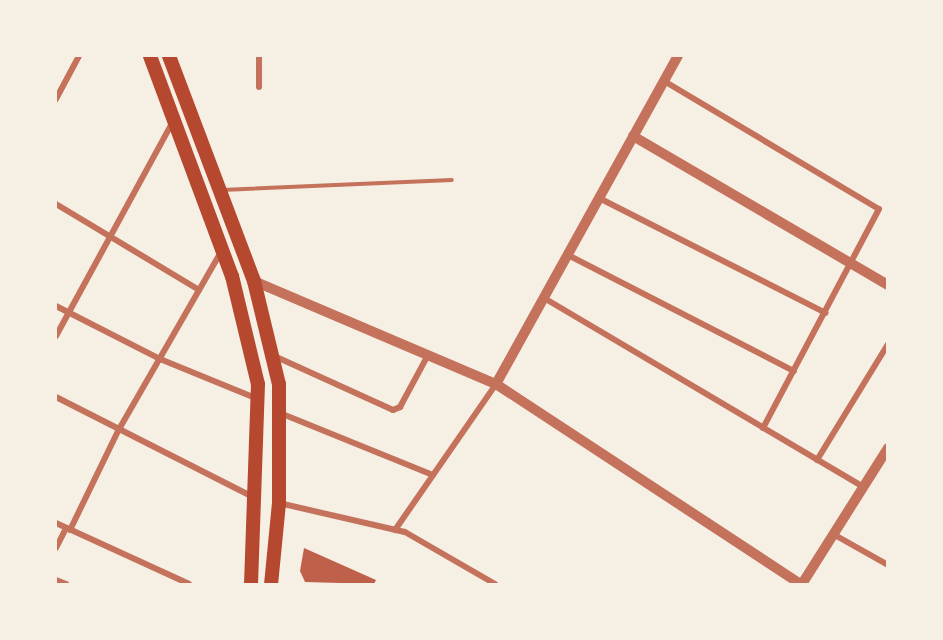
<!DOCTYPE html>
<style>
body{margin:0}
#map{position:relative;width:943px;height:640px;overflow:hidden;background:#f6efe4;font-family:"Noto Sans",sans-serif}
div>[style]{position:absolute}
.building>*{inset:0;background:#bf614a}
.service>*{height:4px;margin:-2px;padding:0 2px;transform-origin:2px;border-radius:2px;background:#c5725c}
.minor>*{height:6px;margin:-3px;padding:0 3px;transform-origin:3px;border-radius:3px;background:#c5725c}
.tertiary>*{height:10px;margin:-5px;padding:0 5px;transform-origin:5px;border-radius:5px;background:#c5725c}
.primary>*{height:14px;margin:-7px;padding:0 7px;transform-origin:7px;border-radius:7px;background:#b5482f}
span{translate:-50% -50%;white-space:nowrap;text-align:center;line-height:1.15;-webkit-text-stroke:4.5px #f6efe4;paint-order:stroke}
.frame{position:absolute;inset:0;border:57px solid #f6efe4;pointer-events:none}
</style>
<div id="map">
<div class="building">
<div style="clip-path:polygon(304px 548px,376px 580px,374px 584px,305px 582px,300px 571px)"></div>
</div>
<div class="service">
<div style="left:222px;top:190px;width:230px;rotate:-2.5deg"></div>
</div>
<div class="minor">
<div style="left:259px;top:56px;width:31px;rotate:90deg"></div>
<div style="left:664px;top:81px;width:250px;rotate:30.8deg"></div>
<div style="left:879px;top:209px;width:248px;rotate:117.9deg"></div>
<div style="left:56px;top:99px;width:49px;rotate:-61.9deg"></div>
<div style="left:599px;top:198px;width:254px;rotate:26.9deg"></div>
<div style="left:56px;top:204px;width:167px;rotate:31deg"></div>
<div style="left:568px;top:255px;width:254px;rotate:27.2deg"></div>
<div style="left:544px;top:298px;width:371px;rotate:30.6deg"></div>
<div style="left:56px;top:306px;width:117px;rotate:27deg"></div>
<div style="left:160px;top:359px;width:106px;rotate:22.2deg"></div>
<div style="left:56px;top:336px;width:243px;rotate:-61.4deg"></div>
<div style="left:272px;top:355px;width:133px;rotate:24.4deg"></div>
<div style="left:393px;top:410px;width:8px;rotate:-23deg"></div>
<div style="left:400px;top:407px;width:59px;rotate:-61.7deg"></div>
<div style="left:56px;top:397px;width:221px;rotate:26.9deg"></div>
<div style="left:280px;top:413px;width:165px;rotate:22.1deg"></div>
<div style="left:817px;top:460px;width:136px;rotate:-58.5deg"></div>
<div style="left:279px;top:503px;width:129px;rotate:13deg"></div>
<div style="left:405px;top:532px;width:104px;rotate:30deg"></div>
<div style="left:56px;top:523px;width:146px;rotate:24.6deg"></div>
<div style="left:70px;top:530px;width:110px;rotate:-64.1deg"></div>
<div style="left:118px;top:431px;width:207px;rotate:-60.1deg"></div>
<div style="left:395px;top:530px;width:178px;rotate:-55.3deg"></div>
<div style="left:833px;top:534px;width:63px;rotate:29.4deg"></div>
<div style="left:56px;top:548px;width:22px;rotate:-63deg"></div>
<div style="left:56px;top:580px;width:11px;rotate:22deg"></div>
</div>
<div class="tertiary">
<div style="left:633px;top:136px;width:295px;rotate:30.3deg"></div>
<div style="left:254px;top:281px;width:263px;rotate:23.1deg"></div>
<div style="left:496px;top:384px;width:364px;rotate:33.3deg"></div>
<div style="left:496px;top:384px;width:375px;rotate:-61deg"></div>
<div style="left:802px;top:584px;width:161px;rotate:-57.7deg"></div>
</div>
<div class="primary">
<div style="left:150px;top:56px;width:235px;rotate:69.6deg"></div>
<div style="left:232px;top:276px;width:111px;rotate:76.5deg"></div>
<div style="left:258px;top:384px;width:200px;rotate:92deg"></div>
<div style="left:169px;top:56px;width:241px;rotate:69.3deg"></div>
<div style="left:254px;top:281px;width:106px;rotate:76.4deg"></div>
<div style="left:279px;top:384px;width:119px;rotate:90deg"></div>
<div style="left:279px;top:503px;width:81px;rotate:95.6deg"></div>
</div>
<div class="frame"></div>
</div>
